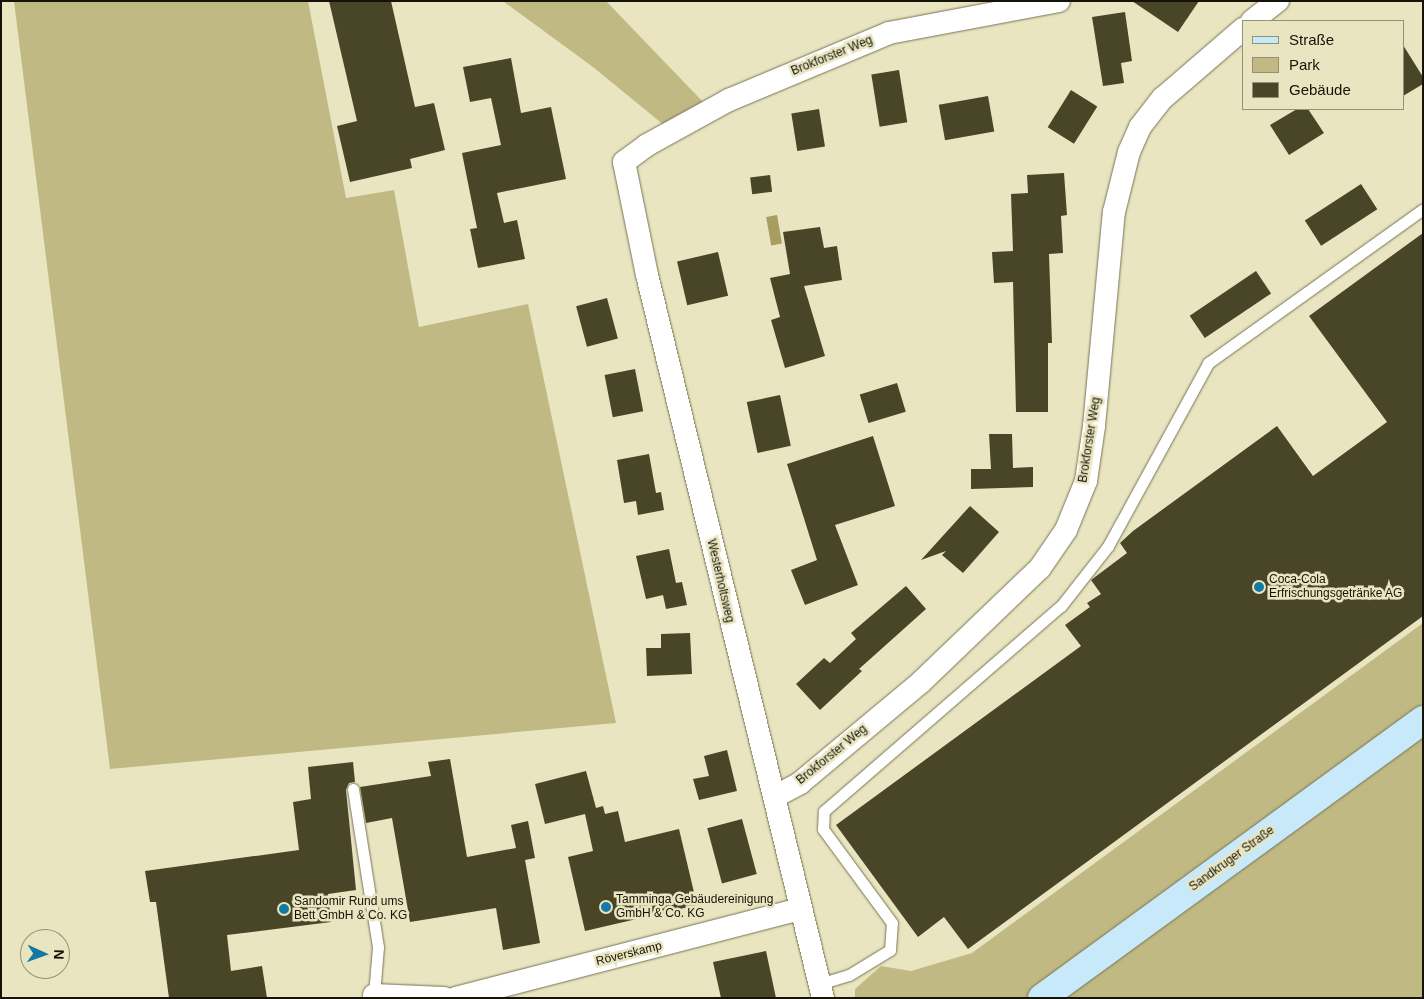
<!DOCTYPE html>
<meta charset="utf-8">
<style>
body{margin:0}
#map{position:relative;width:1424px;height:999px;overflow:hidden;background:#e9e5c1;font-family:Helvetica,sans-serif}
div>[style]{position:absolute}
.green>*{inset:0;background:#c0b984}
.water>*{inset:0;background:#a69d61;transform-origin:0 0}
.building>*{inset:0;background:#494527;transform-origin:0 0}
.roads{filter:drop-shadow(0 0 1px #777353) drop-shadow(0 0 1px #777353)}
.lane>*{height:11px;margin:-5.5px;padding:0 5.5px;transform-origin:5.5px;border-radius:5.5px;background:#fff}
.street>*{height:22px;margin:-11px;padding:0 11px;transform-origin:11px;border-radius:11px;background:#fff}
.secondary>*{height:28px;margin:-14px;padding:0 14px;transform-origin:14px;border-radius:14px;background:#c7e9f9}
.dots>*{width:14px;height:14px;translate:-50% -50%;box-sizing:border-box;border:2px solid #e9e5c1;border-radius:50%}
span{translate:-50% -50%;white-space:nowrap;text-align:center;line-height:1.15;-webkit-text-stroke:5px #e9e5c1;paint-order:stroke}
.street-label{font-size:12px;color:#151307}
.poi-label{font-size:12px;color:#151307}
.left{translate:0 -50%;text-align:left}
.frame{position:absolute;inset:0;border:2px solid #151307;pointer-events:none}
.legend{position:absolute;left:1242px;top:20px;width:162px;height:90px;box-sizing:border-box;background:#e9e5c1;border:1px solid #949177;margin:0;padding:6px 9px;list-style:none;font-size:15px;color:#151307}
.legend li{display:flex;align-items:center;gap:10px;height:25px}
.legend b{width:25px;border:1px solid #949177}
.north{position:absolute;left:20px;top:929px;width:50px;height:50px;box-sizing:border-box;background:#e9e5c1;border:1px solid #949177;border-radius:50%;rotate:92deg;font-size:14px;font-weight:700;line-height:20px;text-align:center;color:#151307}
.north::after{content:'';display:block;margin:auto;width:18px;height:22px;background:#147aa5;clip-path:polygon(50% 0,100% 100%,50% 72%,0 100%)}
</style>
<div id="map">
<div class="green">
<div style="clip-path:polygon(14px 1px,308px 1px,346px 198px,394px 190px,419px 327px,528px 304px,616px 723px,110px 769px)"></div>
<div style="clip-path:polygon(503px 1px,606px 1px,704px 103px,670px 130px,593px 67px)"></div>
<div style="clip-path:polygon(1423px 623px,1423px 998px,855px 998px,855px 989px,881px 966px,911px 971px,972px 953px)"></div>
</div>
<div class="water">
<div style="left:777px;top:215px;width:29px;height:11px;rotate:80deg"></div>
</div>
<div class="building">
<div style="clip-path:polygon(329px 1px,391px 1px,415px 107px,434px 103px,445px 150px,410px 159px,412px 168px,350px 182px,337px 126px,357px 121px)"></div>
<div style="clip-path:polygon(1132px 1px,1199px 1px,1178px 32px)"></div>
<div style="clip-path:polygon(1125px 12px,1132px 61px,1121px 63px,1124px 83px,1103px 86px,1092px 17px)"></div>
<div style="clip-path:polygon(1403px 45px,1423px 77px,1423px 84px,1403px 96px)"></div>
<div style="clip-path:polygon(511px 58px,521px 113px,551px 107px,566px 179px,497px 193px,504px 223px,517px 220px,525px 259px,478px 268px,470px 229px,477px 228px,462px 153px,501px 145px,491px 98px,470px 102px,463px 67px)"></div>
<div style="left:899px;top:70px;width:53px;height:28px;rotate:81deg"></div>
<div style="left:1071px;top:90px;width:31px;height:44px;rotate:32deg"></div>
<div style="left:988px;top:96px;width:36px;height:50px;rotate:80deg"></div>
<div style="left:819px;top:109px;width:38px;height:28px;rotate:81deg"></div>
<div style="clip-path:polygon(1297px 109px,1308px 109px,1324px 133px,1289px 155px,1270px 125px)"></div>
<div style="clip-path:polygon(1064px 173px,1067px 215px,1061px 216px,1063px 253px,1049px 254px,1052px 343px,1048px 343px,1048px 412px,1016px 412px,1013px 282px,994px 283px,992px 252px,1013px 251px,1011px 194px,1028px 193px,1027px 175px)"></div>
<div style="left:770px;top:175px;width:17px;height:20px;rotate:83deg"></div>
<div style="left:1361px;top:184px;width:30px;height:67px;rotate:57deg"></div>
<div style="clip-path:polygon(820px 227px,824px 248px,837px 246px,842px 280px,804px 286px,825px 356px,785px 368px,771px 320px,780px 317px,770px 278px,790px 274px,783px 232px)"></div>
<div style="clip-path:polygon(1423px 233px,1423px 616px,968px 949px,944px 917px,918px 937px,836px 825px,1081px 646px,1065px 625px,1090px 607px,1087px 603px,1101px 594px,1091px 580px,1127px 553px,1120px 543px,1133px 531px,1277px 426px,1313px 476px,1387px 422px,1309px 316px)"></div>
<div style="left:718px;top:252px;width:45px;height:42px;rotate:77deg"></div>
<div style="left:1256px;top:271px;width:27px;height:80px;rotate:56deg"></div>
<div style="left:607px;top:298px;width:42px;height:32px;rotate:75deg"></div>
<div style="left:635px;top:369px;width:43px;height:31px;rotate:79deg"></div>
<div style="left:897px;top:383px;width:30px;height:39px;rotate:73deg"></div>
<div style="left:780px;top:395px;width:52px;height:34px;rotate:78deg"></div>
<div style="clip-path:polygon(989px 434px,1012px 434px,1013px 468px,1033px 467px,1033px 487px,971px 489px,971px 469px,991px 469px)"></div>
<div style="clip-path:polygon(873px 436px,895px 506px,835px 525px,858px 585px,805px 605px,791px 570px,817px 560px,787px 464px)"></div>
<div style="clip-path:polygon(649px 454px,656px 493px,661px 492px,664px 510px,638px 515px,636px 501px,624px 503px,617px 460px)"></div>
<div style="clip-path:polygon(970px 506px,999px 532px,963px 573px,942px 555px,946px 551px,921px 560px)"></div>
<div style="clip-path:polygon(669px 549px,676px 583px,682px 582px,687px 605px,666px 609px,663px 595px,646px 599px,636px 556px)"></div>
<div style="clip-path:polygon(906px 586px,926px 609px,859px 669px,862px 671px,820px 710px,796px 684px,824px 658px,830px 663px,856px 639px,851px 633px)"></div>
<div style="clip-path:polygon(690px 633px,692px 674px,647px 676px,646px 648px,661px 648px,661px 634px)"></div>
<div style="clip-path:polygon(727px 750px,737px 791px,699px 800px,693px 779px,709px 776px,704px 756px)"></div>
<div style="clip-path:polygon(450px 759px,467px 857px,516px 848px,511px 825px,528px 821px,535px 858px,525px 860px,540px 943px,503px 950px,496px 908px,410px 922px,392px 818px,366px 823px,360px 787px,431px 776px,428px 762px)"></div>
<div style="clip-path:polygon(353px 762px,355px 782px,349px 783px,346px 790px,356px 890px,328px 894px,331px 922px,227px 935px,231px 971px,262px 966px,267px 998px,169px 998px,156px 902px,150px 902px,145px 871px,299px 850px,293px 802px,311px 799px,308px 767px)"></div>
<div style="clip-path:polygon(586px 771px,596px 808px,603px 806px,605px 814px,618px 811px,625px 842px,679px 829px,697px 905px,585px 931px,568px 857px,593px 851px,585px 814px,545px 824px,535px 784px)"></div>
<div style="left:742px;top:819px;width:57px;height:36px;rotate:75deg"></div>
<div style="clip-path:polygon(766px 951px,776px 998px,721px 998px,713px 962px)"></div>
</div>
<div class="roads">
<div class="lane">
<div style="left:353px;top:789px;width:160px;rotate:81deg"></div>
<div style="left:378px;top:947px;width:48px;rotate:94.8deg"></div>
<div style="left:819px;top:984px;width:31px;rotate:-17deg"></div>
<div style="left:849px;top:975px;width:48px;rotate:-31.4deg"></div>
<div style="left:890px;top:950px;width:27px;rotate:-86deg"></div>
<div style="left:892px;top:923px;width:117px;rotate:-126.3deg"></div>
<div style="left:823px;top:829px;width:18px;rotate:-87deg"></div>
<div style="left:824px;top:811px;width:313px;rotate:-40.9deg"></div>
<div style="left:1061px;top:606px;width:76px;rotate:-51.9deg"></div>
<div style="left:1108px;top:546px;width:209px;rotate:-61.3deg"></div>
<div style="left:1208px;top:363px;width:264px;rotate:-35.6deg"></div>
</div>
<div class="street">
<div style="left:1252px;top:21px;width:33px;rotate:-38deg"></div>
<div style="left:774px;top:797px;width:30px;rotate:-28deg"></div>
<div style="left:800px;top:783px;width:156px;rotate:-39.8deg"></div>
<div style="left:920px;top:683px;width:166px;rotate:-43.8deg"></div>
<div style="left:1040px;top:568px;width:46px;rotate:-55.6deg"></div>
<div style="left:1066px;top:530px;width:53px;rotate:-67.8deg"></div>
<div style="left:1086px;top:481px;width:56px;rotate:-81.7deg"></div>
<div style="left:1094px;top:426px;width:215px;rotate:-84.7deg"></div>
<div style="left:1114px;top:212px;width:62px;rotate:-76deg"></div>
<div style="left:1129px;top:152px;width:27px;rotate:-66deg"></div>
<div style="left:1140px;top:127px;width:37px;rotate:-52deg"></div>
<div style="left:1163px;top:98px;width:106px;rotate:-40.8deg"></div>
<div style="left:374px;top:995px;width:70px;rotate:2.5deg"></div>
<div style="left:456px;top:998px;width:356px;rotate:-14.5deg"></div>
<div style="left:823px;top:998px;width:744px;rotate:-103.68deg"></div>
<div style="left:647px;top:275px;width:115px;rotate:-101.5deg"></div>
<div style="left:624px;top:162px;width:29px;rotate:-36deg"></div>
<div style="left:647px;top:145px;width:94px;rotate:-28.8deg"></div>
<div style="left:729px;top:100px;width:173px;rotate:-22.7deg"></div>
<div style="left:889px;top:33px;width:173px;rotate:-10.7deg"></div>
</div>
<div class="secondary">
<div style="left:1042px;top:998px;width:472px;rotate:-36.1deg"></div>
</div>
</div>
<div class="dots">
<div style="left:1259px;top:587px;background:#147aa5"></div>
<div style="left:606px;top:907px;background:#147aa5"></div>
<div style="left:284px;top:909px;background:#147aa5"></div>
</div>
<div class="street-label">
<span style="left:832px;top:56px;rotate:-22deg">Brokforster Weg</span>
<span style="left:1090px;top:440px;rotate:-81deg">Brokforster Weg</span>
<span style="left:720px;top:581px;rotate:77deg">Westerholtsweg</span>
<span style="left:832px;top:755px;rotate:-39deg">Brokforster Weg</span>
<span style="left:1232px;top:859px;rotate:-36deg">Sandkruger Straße</span>
<span style="left:629px;top:954px;rotate:-14deg">Röverskamp</span>
</div>
<div class="poi-label">
<span class="left" style="left:1269px;top:587px">Coca-Cola<br>Erfrischungsgetränke AG</span>
<span class="left" style="left:616px;top:907px">Tamminga Gebäudereinigung<br>GmbH &amp; Co. KG</span>
<span class="left" style="left:294px;top:909px">Sandomir Rund ums<br>Bett GmbH &amp; Co. KG</span>
</div>
<div class="frame"></div>
<ul class="legend">
<li><b style="height:6px;background:#c7e9f9"></b>Straße</li>
<li><b style="height:14px;background:#c0b984"></b>Park</li>
<li><b style="height:14px;background:#494527"></b>Gebäude</li>
</ul>
<div class="north">N</div>
</div>
